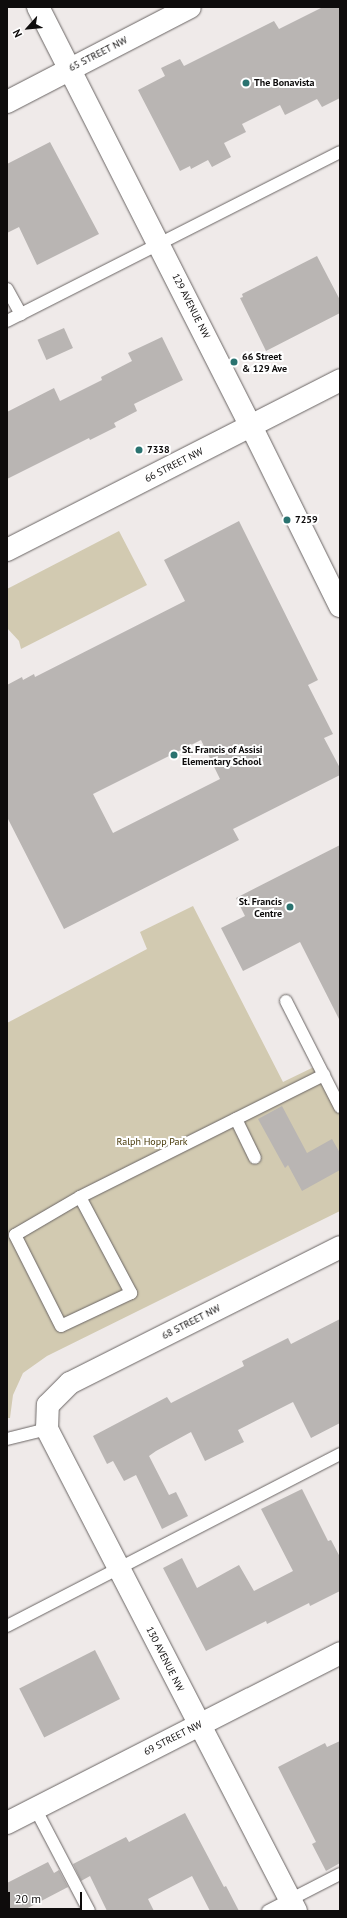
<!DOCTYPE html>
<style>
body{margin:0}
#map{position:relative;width:347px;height:1918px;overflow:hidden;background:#efeae9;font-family:"PT Sans",sans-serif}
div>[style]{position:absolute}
.green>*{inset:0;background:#d2cab1}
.building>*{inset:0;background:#b9b5b3;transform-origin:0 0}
.roads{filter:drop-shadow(0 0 1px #6a6564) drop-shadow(0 0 1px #6a6564)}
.lane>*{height:12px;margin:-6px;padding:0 6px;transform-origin:6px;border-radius:6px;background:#fff}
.street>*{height:22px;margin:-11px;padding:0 11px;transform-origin:11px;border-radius:11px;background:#fff}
.secondary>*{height:22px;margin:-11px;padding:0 11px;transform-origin:11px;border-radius:11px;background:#fff}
.dots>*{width:11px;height:11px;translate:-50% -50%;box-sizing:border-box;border:2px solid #fff;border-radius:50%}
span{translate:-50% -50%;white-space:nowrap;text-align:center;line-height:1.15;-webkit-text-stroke:4px #fff;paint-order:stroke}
.street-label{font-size:10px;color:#0e0c0c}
.poi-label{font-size:10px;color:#0e0c0c;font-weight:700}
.left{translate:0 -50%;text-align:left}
.right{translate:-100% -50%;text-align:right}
.park-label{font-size:10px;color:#463807}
.frame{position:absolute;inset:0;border:8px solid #0e0c0c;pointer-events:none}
.north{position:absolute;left:8px;top:8px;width:40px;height:40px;-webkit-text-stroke:3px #fff;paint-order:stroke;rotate:243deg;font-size:11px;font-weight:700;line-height:16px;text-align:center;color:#0e0c0c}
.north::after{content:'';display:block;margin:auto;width:14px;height:18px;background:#0e0c0c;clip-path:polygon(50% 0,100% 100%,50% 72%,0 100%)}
.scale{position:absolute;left:8px;top:1892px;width:74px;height:18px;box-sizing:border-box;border:2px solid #0e0c0c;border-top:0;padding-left:5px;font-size:12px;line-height:14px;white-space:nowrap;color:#0e0c0c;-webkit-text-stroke:3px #fff;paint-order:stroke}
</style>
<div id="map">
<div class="green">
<div style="clip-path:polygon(119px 531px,147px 585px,21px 649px,19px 641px,7px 628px,7px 589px)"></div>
<div style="clip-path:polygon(193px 906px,283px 1082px,316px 1066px,340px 1112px,340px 1211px,47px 1356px,23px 1373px,13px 1395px,10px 1418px,7px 1418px,7px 1023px,147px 949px,140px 932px)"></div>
</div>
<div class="building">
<div style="clip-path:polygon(323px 7px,340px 7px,340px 98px,322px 107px,317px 99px,285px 115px,280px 105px,242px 124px,246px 132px,224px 143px,231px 157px,212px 167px,208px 160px,191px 169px,190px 166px,180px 171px,138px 90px,165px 76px,161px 68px,180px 59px,184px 66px,274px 21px,279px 29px)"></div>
<div style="clip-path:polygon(50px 142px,99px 234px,37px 265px,19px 227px,7px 233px,7px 164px)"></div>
<div style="clip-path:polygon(317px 256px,340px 300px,340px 313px,266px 351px,240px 298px,243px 297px,242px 294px)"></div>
<div style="left:64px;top:328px;width:22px;height:29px;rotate:66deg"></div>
<div style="clip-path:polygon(162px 337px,183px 380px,134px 404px,137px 411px,114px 423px,116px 427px,90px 440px,89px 438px,7px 479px,7px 412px,54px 388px,60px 401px,102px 380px,101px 377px,132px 361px,128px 353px)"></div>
<div style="clip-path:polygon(evenodd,239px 521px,318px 680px,308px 685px,333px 734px,324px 738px,340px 768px,340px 775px,233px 829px,239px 840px,64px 929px,7px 817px,7px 685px,22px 677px,23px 680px,34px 674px,35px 677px,185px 601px,164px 560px,239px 521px,201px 740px,220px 779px,113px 833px,93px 794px,201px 740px)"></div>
<div style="clip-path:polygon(340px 845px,340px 1021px,300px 942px,243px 971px,221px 928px,245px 916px,236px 898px)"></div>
<div style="clip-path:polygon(282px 1106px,307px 1153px,332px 1139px,340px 1153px,340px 1170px,302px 1191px,288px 1165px,285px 1168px,258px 1119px)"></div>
<div style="clip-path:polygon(340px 1319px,340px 1423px,311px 1438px,293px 1402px,238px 1430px,244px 1442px,205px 1461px,191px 1432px,156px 1451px,149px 1456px,169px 1495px,176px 1492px,188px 1516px,162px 1529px,136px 1475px,124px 1481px,113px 1461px,107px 1464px,93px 1436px,167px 1397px,171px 1403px,244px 1366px,242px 1361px,288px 1338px,291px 1344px)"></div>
<div style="clip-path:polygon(302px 1489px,328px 1541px,331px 1540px,340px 1557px,340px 1591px,310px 1606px,309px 1603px,267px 1624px,266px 1621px,206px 1651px,163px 1568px,182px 1558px,197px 1588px,239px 1565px,254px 1591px,293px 1571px,261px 1509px)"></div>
<div style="left:95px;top:1650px;width:55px;height:85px;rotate:63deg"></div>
<div style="clip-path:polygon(340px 1741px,340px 1863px,326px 1871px,312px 1844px,316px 1842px,278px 1767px,325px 1743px,327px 1747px)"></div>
<div style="clip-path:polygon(185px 1813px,224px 1887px,226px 1886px,239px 1911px,210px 1911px,192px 1876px,148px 1899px,154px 1911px,107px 1911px,90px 1876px,81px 1881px,73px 1864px,126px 1837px,129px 1842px)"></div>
<div style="clip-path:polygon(48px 1862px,54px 1873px,59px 1870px,68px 1887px,22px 1911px,7px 1911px,7px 1883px)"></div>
</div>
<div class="roads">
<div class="lane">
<div style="left:7px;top:289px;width:29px;rotate:61deg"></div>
<div style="left:7px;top:321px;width:373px;rotate:-26.9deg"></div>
<div style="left:286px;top:1001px;width:119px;rotate:63deg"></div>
<div style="left:236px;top:1119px;width:43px;rotate:64deg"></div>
<div style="left:80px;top:1197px;width:109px;rotate:62deg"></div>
<div style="left:131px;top:1293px;width:77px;rotate:154.8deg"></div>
<div style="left:61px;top:1326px;width:102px;rotate:-116.8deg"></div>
<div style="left:15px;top:1235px;width:75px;rotate:-30.3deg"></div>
<div style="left:80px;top:1197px;width:273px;rotate:-26.6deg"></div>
<div style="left:7px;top:1439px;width:41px;rotate:-14deg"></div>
<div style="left:7px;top:1626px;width:375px;rotate:-27.3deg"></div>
<div style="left:35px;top:1808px;width:116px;rotate:62.3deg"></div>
<div style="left:268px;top:1911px;width:81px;rotate:-27.2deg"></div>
</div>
<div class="street">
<div style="left:7px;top:102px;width:206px;rotate:-27.4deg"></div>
<div style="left:7px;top:1823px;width:374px;rotate:-27deg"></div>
<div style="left:296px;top:1911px;width:543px;rotate:-117.32deg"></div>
<div style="left:47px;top:1429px;width:24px;rotate:-88deg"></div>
<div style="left:48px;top:1405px;width:31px;rotate:-45deg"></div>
<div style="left:70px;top:1383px;width:302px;rotate:-26.7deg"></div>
</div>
<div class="secondary">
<div style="left:38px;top:7px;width:470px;rotate:63.1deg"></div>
<div style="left:251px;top:426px;width:201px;rotate:63.7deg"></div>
<div style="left:7px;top:550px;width:374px;rotate:-27deg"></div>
</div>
</div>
<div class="dots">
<div style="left:246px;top:83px;background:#2a7370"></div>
<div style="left:234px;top:362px;background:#2a7370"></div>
<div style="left:139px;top:450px;background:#2a7370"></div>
<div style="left:287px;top:520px;background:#2a7370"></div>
<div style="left:174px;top:755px;background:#2a7370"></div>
<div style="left:290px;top:907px;background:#2a7370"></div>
</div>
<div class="street-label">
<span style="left:98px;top:54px;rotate:-27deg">65 STREET NW</span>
<span style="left:191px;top:306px;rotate:63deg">129 AVENUE NW</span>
<span style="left:174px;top:465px;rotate:-27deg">66 STREET NW</span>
<span style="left:191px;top:1322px;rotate:-27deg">68 STREET NW</span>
<span style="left:165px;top:1659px;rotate:63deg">130 AVENUE NW</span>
<span style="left:173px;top:1738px;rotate:-27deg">69 STREET NW</span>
</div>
<div class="poi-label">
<span class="left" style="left:254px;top:83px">The Bonavista</span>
<span class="left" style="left:242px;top:362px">66 Street<br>&amp; 129 Ave</span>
<span class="left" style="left:147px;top:450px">7338</span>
<span class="left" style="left:295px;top:520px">7259</span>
<span class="left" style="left:182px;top:755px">St. Francis of Assisi<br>Elementary School</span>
<span class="right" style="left:282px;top:907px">St. Francis<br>Centre</span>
</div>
<div class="park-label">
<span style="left:152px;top:1142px">Ralph Hopp Park</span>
</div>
<div class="frame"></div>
<div class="north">N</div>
<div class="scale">20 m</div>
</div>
